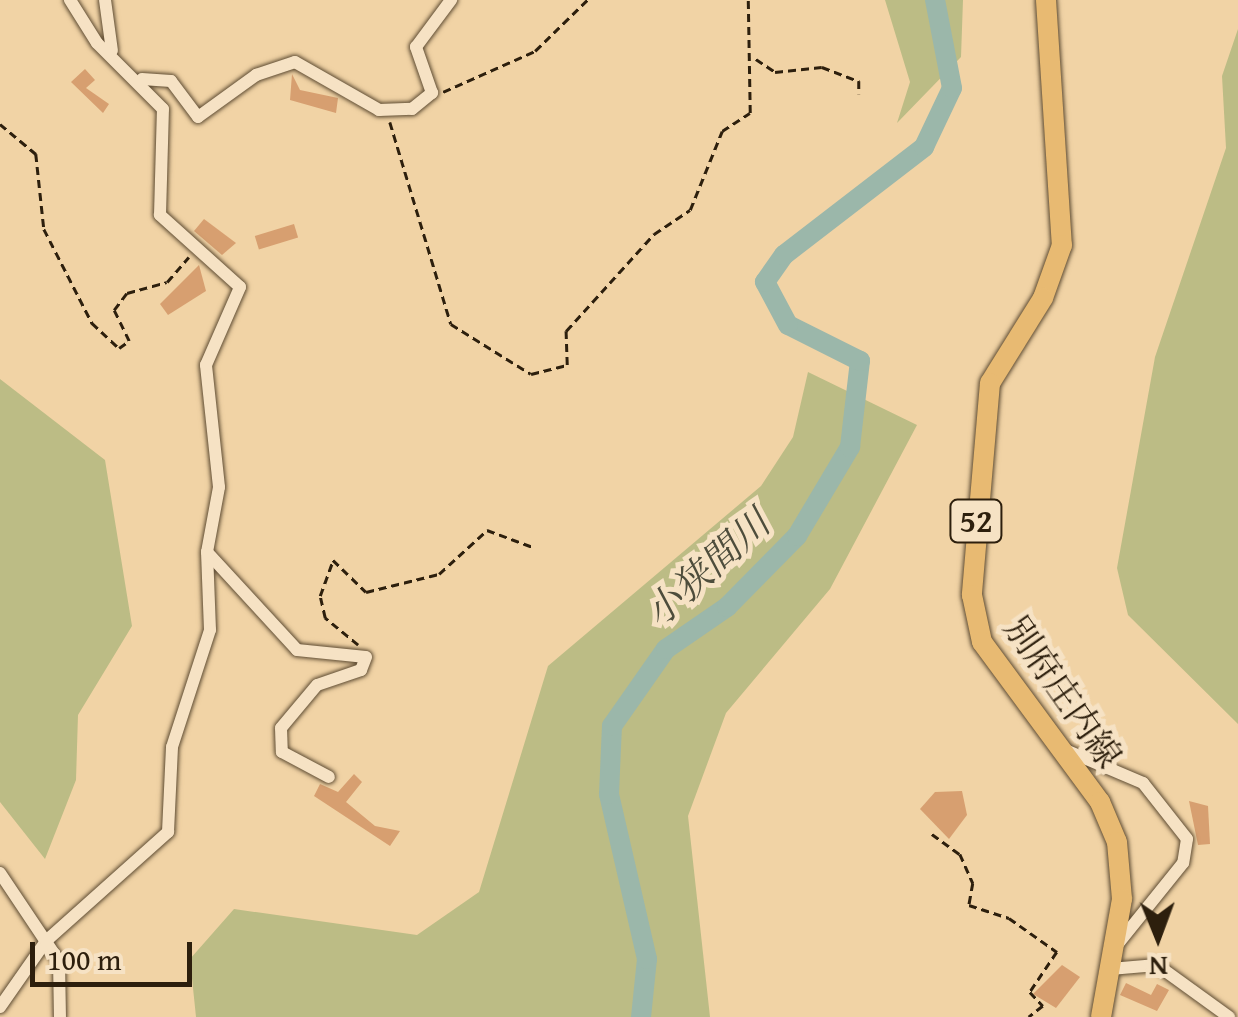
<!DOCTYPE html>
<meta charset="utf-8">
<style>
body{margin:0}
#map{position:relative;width:1238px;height:1017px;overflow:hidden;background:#f1d3a5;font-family:"Gentium Book Plus","Noto Serif JP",serif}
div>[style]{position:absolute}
.green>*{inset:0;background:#bcbc85}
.river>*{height:20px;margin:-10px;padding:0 10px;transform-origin:10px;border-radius:10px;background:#9bb7aa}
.building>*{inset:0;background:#d79f70;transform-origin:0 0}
.path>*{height:2.5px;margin-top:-1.25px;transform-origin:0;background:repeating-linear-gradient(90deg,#2d1f0d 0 8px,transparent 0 13px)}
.roads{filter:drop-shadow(0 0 2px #5e4c33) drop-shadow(0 0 2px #5e4c33)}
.street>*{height:12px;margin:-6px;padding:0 6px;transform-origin:6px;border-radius:6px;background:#f6e2c4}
.primary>*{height:20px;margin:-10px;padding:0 10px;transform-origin:10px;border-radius:10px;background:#e8ba72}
span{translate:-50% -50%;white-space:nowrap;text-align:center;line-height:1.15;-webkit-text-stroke:10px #f6e2c4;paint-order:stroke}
.shield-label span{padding:2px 8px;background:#f6e2c4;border:2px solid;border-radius:8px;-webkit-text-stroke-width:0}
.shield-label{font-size:32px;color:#2d1f0d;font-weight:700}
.street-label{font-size:35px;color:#2d1f0d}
.water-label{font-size:38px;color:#4e4d3c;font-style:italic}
.north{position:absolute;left:1108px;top:887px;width:100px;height:100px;-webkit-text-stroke:8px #f6e2c4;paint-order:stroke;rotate:179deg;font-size:28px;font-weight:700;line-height:40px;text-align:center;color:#2d1f0d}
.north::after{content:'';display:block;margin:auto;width:35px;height:45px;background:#2d1f0d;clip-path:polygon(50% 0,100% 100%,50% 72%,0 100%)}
.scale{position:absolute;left:30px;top:942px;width:162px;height:45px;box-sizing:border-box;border:5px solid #2d1f0d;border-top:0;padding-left:12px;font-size:30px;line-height:35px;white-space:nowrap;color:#2d1f0d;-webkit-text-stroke:8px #f6e2c4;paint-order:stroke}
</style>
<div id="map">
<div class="green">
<div style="clip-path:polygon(885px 0,963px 0,961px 57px,897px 123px,910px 82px)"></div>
<div style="clip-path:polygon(1238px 29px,1238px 724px,1128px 615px,1117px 568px,1155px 357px,1226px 148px,1222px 76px)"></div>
<div style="clip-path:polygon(808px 372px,917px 425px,830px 589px,726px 713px,688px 816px,710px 1017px,196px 1017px,190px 959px,234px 909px,417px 935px,479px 892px,548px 666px,761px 486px,793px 437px)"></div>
<div style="clip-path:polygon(0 379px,105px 460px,132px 626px,78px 715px,76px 780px,45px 859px,0 802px)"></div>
</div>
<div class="river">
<div style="left:641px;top:1017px;width:58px;rotate:-84.1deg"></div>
<div style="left:647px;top:959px;width:169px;rotate:-103deg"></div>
<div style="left:609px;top:794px;width:68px;rotate:-87.5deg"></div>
<div style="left:612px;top:726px;width:94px;rotate:-55deg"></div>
<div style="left:666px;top:649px;width:74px;rotate:-34.5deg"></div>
<div style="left:727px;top:607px;width:100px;rotate:-45.4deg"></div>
<div style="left:797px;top:536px;width:104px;rotate:-59.2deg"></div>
<div style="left:850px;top:447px;width:87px;rotate:-83.4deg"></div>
<div style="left:860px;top:361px;width:80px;rotate:-153.4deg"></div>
<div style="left:788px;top:325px;width:49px;rotate:-118.1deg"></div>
<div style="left:765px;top:282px;width:33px;rotate:-55deg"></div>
<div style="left:784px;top:255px;width:177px;rotate:-37.6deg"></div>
<div style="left:924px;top:147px;width:65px;rotate:-64.6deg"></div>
<div style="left:952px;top:88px;width:90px;rotate:-100.9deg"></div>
</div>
<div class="building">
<div style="clip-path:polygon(85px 69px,95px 80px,86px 88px,109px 104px,103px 113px,71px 82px)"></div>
<div style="clip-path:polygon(292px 74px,300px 90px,338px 98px,336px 113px,290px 100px)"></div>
<div style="clip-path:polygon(204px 219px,236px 243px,222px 255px,194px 231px)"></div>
<div style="left:294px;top:224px;width:14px;height:41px;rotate:73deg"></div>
<div style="clip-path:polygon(199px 265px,206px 291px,168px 315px,160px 304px)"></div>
<div style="clip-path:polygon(354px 774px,362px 782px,346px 802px,375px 826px,400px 831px,390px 846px,314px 796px,320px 784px,338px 792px)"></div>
<div style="clip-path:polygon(962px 791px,967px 815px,949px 839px,920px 809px,935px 792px)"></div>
<div style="clip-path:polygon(1189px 801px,1208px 806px,1210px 844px,1198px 845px)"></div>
<div style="clip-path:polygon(1062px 965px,1080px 977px,1056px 1008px,1033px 994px)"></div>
<div style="clip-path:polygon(1126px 983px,1151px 995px,1157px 984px,1169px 990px,1157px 1011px,1120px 995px)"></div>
</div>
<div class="path">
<div style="left:756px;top:59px;width:23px;rotate:34deg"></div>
<div style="left:775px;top:72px;width:47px;rotate:-6.1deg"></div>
<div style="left:822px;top:67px;width:40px;rotate:21deg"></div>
<div style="left:859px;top:81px;width:13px;rotate:90deg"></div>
<div style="left:443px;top:92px;width:101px;rotate:-24deg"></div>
<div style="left:535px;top:51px;width:73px;rotate:-44.4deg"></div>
<div style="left:390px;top:122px;width:211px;rotate:73.2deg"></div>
<div style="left:451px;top:324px;width:94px;rotate:32deg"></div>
<div style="left:531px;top:374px;width:37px;rotate:-14deg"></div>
<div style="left:567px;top:365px;width:34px;rotate:-92deg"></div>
<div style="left:566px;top:331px;width:131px;rotate:-47.8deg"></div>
<div style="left:654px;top:234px;width:43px;rotate:-33.7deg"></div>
<div style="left:690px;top:210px;width:85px;rotate:-67.9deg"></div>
<div style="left:722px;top:131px;width:33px;rotate:-33deg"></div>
<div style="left:750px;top:113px;width:113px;rotate:-91deg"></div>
<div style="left:0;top:124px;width:47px;rotate:39.8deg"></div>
<div style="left:36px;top:154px;width:75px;rotate:83.9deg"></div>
<div style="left:44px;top:229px;width:106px;rotate:62.9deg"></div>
<div style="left:92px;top:323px;width:37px;rotate:43deg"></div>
<div style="left:119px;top:348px;width:12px;rotate:-35deg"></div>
<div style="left:129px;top:341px;width:34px;rotate:-116deg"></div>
<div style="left:114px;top:310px;width:21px;rotate:-53deg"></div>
<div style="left:127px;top:293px;width:41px;rotate:-15.4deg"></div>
<div style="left:167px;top:282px;width:33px;rotate:-49deg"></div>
<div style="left:358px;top:645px;width:43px;rotate:-140.7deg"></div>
<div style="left:325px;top:618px;width:23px;rotate:-103deg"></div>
<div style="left:320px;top:596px;width:38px;rotate:-70deg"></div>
<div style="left:333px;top:560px;width:46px;rotate:44.1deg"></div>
<div style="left:366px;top:592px;width:75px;rotate:-13.9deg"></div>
<div style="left:439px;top:574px;width:65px;rotate:-42.5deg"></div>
<div style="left:487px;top:530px;width:49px;rotate:20.3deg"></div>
<div style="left:932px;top:834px;width:34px;rotate:36deg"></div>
<div style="left:960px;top:854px;width:32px;rotate:66deg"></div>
<div style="left:973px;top:883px;width:22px;rotate:100deg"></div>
<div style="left:969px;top:905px;width:42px;rotate:18deg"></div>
<div style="left:1009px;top:918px;width:59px;rotate:35.3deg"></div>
<div style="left:1057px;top:952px;width:48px;rotate:124deg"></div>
<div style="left:1030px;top:992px;width:19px;rotate:47deg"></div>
<div style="left:1043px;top:1006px;width:18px;rotate:142deg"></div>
</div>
<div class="roads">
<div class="street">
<div style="left:105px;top:0;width:51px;rotate:82.2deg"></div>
<div style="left:142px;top:79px;width:29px;rotate:4deg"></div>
<div style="left:171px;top:81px;width:45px;rotate:53.1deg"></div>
<div style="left:198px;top:117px;width:72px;rotate:-35.9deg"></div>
<div style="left:256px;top:75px;width:41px;rotate:-18.4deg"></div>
<div style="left:295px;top:62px;width:97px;rotate:29.7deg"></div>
<div style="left:379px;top:110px;width:33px;rotate:-2deg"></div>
<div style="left:412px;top:109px;width:26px;rotate:-39deg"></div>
<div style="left:432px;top:93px;width:49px;rotate:-109.2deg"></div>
<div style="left:416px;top:47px;width:59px;rotate:-53.3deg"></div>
<div style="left:207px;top:552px;width:133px;rotate:47.4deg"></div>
<div style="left:297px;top:650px;width:69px;rotate:5.8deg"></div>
<div style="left:366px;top:657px;width:14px;rotate:111deg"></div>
<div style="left:361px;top:670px;width:46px;rotate:161.2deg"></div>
<div style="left:317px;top:685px;width:56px;rotate:129.9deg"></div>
<div style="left:281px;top:728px;width:24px;rotate:88deg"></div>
<div style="left:282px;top:752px;width:53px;rotate:28deg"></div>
<div style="left:1063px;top:749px;width:87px;rotate:23deg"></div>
<div style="left:1143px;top:783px;width:71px;rotate:51.8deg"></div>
<div style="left:1187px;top:839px;width:24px;rotate:99deg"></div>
<div style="left:1183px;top:863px;width:105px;rotate:128.8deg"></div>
<div style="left:0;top:873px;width:106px;rotate:56.2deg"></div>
<div style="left:59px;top:961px;width:56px;rotate:89deg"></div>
<div style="left:1110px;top:969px;width:47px;rotate:-4.9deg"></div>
<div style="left:1157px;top:965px;width:89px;rotate:35.8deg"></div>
<div style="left:0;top:1007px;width:80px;rotate:-55.1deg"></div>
<div style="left:46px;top:941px;width:164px;rotate:-41.8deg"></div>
<div style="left:168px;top:832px;width:85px;rotate:-87.3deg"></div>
<div style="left:172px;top:747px;width:123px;rotate:-72deg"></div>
<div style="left:210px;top:630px;width:78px;rotate:-92.2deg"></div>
<div style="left:207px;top:552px;width:66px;rotate:-79.5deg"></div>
<div style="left:219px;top:487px;width:123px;rotate:-96.1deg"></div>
<div style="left:206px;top:365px;width:85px;rotate:-66.4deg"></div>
<div style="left:240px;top:287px;width:108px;rotate:-138deg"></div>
<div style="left:160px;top:215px;width:106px;rotate:-88.4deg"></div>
<div style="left:163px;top:109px;width:93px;rotate:-135deg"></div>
<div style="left:97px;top:43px;width:51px;rotate:-122.1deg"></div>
</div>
<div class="primary">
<div style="left:1046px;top:0;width:246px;rotate:86.3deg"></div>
<div style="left:1062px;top:245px;width:56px;rotate:109.7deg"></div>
<div style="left:1043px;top:298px;width:100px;rotate:121.9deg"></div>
<div style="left:990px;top:383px;width:213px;rotate:94.9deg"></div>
<div style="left:972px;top:595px;width:48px;rotate:78deg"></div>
<div style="left:982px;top:642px;width:199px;rotate:53.6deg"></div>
<div style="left:1100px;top:802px;width:43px;rotate:67deg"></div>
<div style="left:1117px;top:842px;width:57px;rotate:85deg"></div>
<div style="left:1122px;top:899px;width:120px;rotate:100.1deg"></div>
</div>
</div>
<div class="shield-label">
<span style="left:976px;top:521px">52</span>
</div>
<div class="street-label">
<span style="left:1063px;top:692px;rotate:55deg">別府庄内線</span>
</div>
<div class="water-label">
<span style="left:707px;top:568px;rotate:-42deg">小狭間川</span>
</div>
<div class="north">N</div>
<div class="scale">100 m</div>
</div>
